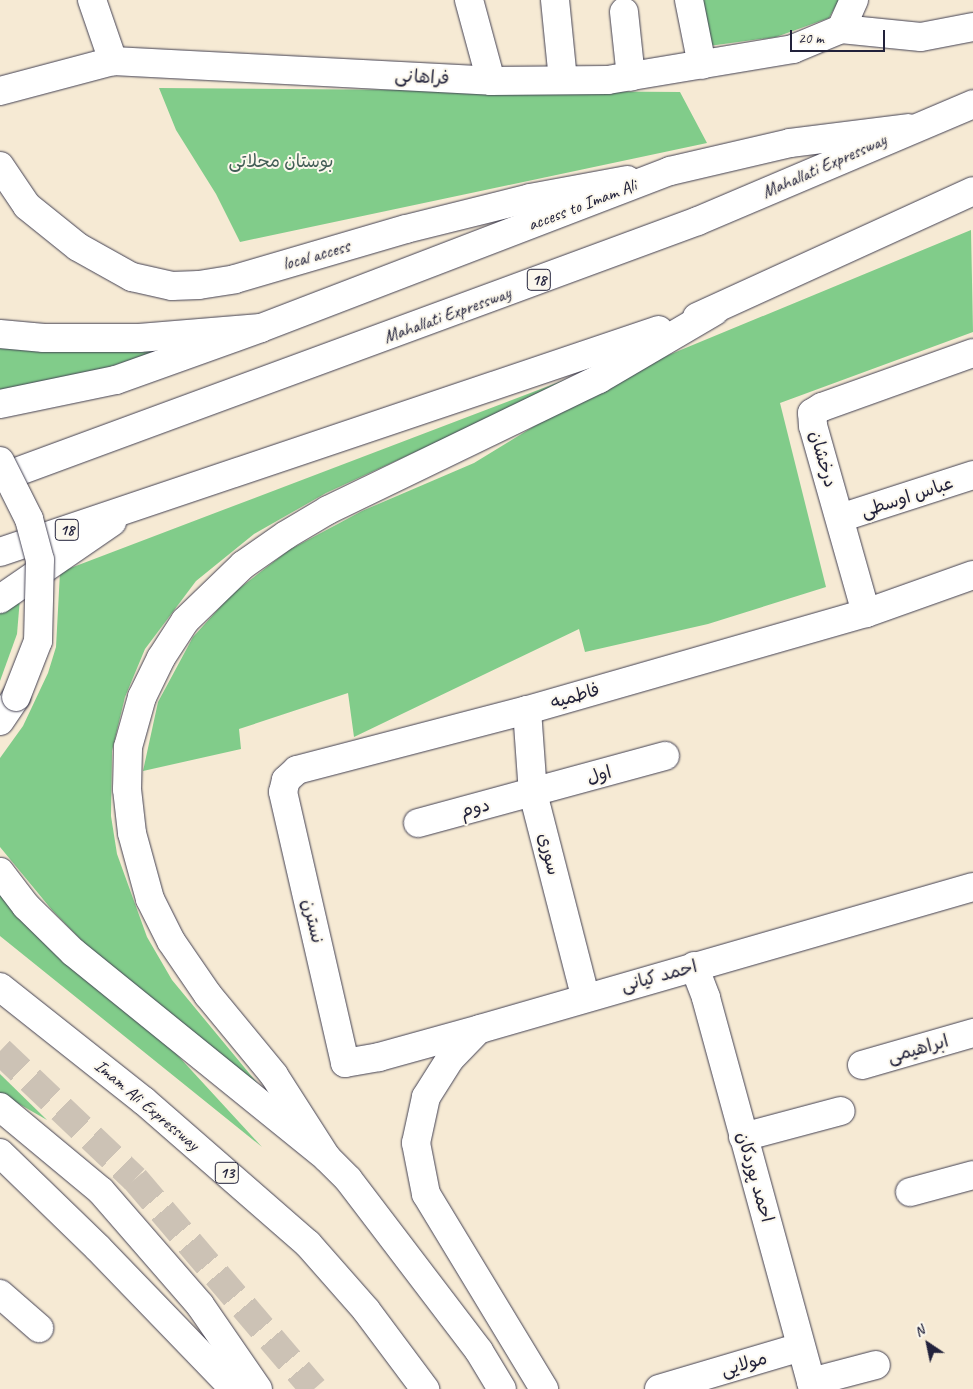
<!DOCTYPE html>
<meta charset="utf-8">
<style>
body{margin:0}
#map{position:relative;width:973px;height:1389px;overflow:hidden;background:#f6ead4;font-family:Caveat,"Playpen Sans Arabic",sans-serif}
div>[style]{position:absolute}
.green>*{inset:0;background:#81cc8a}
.highway-tunnel>*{height:28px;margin-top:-14px;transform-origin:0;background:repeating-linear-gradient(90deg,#ccc2b5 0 28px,transparent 0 42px)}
.roads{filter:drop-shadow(0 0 1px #424052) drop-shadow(0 0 1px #424052)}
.street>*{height:28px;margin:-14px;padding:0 14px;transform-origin:14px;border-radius:14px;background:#fff}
.secondary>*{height:28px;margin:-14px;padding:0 14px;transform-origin:14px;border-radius:14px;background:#fff}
.highway>*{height:28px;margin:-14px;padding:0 14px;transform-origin:14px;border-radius:14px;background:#fff}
.bridges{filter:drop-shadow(0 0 1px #424052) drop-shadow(0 0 1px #424052)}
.highway-bridge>*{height:28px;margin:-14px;padding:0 14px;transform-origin:14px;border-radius:14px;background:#fff}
span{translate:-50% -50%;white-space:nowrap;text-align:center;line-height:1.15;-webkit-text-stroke:4px #fbf7ec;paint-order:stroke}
.shield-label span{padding:1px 4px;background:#fbf7ec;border:1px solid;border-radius:4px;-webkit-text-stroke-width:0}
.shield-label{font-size:16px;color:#22223b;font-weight:700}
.street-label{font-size:18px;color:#22223b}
.park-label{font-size:18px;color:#435e57}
.north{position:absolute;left:903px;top:1319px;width:50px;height:50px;-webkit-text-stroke:4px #fbf7ec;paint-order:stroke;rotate:326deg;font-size:14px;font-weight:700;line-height:20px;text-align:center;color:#22223b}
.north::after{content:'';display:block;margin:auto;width:18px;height:22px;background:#22223b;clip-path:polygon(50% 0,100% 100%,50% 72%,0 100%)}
.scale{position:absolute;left:790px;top:30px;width:95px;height:22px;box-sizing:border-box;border:2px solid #22223b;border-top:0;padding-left:6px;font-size:15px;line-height:18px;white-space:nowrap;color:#22223b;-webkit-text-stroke:4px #fbf7ec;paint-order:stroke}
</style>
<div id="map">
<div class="green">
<div style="clip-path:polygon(701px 0,839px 0,829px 18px,776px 37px,709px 46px)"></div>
<div style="clip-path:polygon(159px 88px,680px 92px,707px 143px,240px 242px,216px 194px,176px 130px)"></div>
<div style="clip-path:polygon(971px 230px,973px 332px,780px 403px,826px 587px,708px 624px,585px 652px,579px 629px,354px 737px,348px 693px,239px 729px,241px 749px,143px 771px,158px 702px,193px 637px,232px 594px,289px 550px,362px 511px,474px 463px,559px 411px,642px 366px)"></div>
<div style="clip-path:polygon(0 344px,177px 345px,94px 372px,0 392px)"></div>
<div style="clip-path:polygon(609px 363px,326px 493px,254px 534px,196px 581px,145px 649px,125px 697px,112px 751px,111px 816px,117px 854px,147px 937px,172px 980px,263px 1090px,87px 946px,52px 910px,0 847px,0 758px,23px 726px,48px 673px,56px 647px,60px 572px)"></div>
<div style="clip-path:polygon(20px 598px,17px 634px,0 681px,0 610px)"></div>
<div style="clip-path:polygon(0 893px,62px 960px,170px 1047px,262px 1147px,0 936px)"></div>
<div style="clip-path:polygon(0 1074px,47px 1120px,0 1093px)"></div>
</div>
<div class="highway-tunnel">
<div style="left:0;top:1051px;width:186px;rotate:43.5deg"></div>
<div style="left:135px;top:1179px;width:276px;rotate:49.6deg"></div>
</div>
<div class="roads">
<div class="street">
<div style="left:92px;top:0;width:65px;rotate:71deg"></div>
<div style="left:469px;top:0;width:84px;rotate:74.8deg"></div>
<div style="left:555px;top:0;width:80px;rotate:84.3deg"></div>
<div style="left:689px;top:0;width:66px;rotate:78.7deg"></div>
<div style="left:624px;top:12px;width:65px;rotate:83.9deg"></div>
<div style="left:841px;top:29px;width:80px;rotate:5.7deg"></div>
<div style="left:921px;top:37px;width:53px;rotate:-10.9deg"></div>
<div style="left:0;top:91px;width:117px;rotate:-14.9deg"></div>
<div style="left:113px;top:61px;width:379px;rotate:3deg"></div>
<div style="left:491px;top:81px;width:117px;rotate:-0.5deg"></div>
<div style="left:608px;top:80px;width:188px;rotate:-9.5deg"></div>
<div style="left:793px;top:49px;width:52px;rotate:-22.6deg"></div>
<div style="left:841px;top:29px;width:32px;rotate:-66deg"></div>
<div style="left:0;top:166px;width:48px;rotate:56deg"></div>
<div style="left:27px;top:206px;width:65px;rotate:38.8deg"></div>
<div style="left:78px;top:247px;width:62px;rotate:29.1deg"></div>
<div style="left:132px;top:277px;width:41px;rotate:12.7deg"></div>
<div style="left:172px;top:286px;width:27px;rotate:-2deg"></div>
<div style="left:199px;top:285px;width:36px;rotate:-9deg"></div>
<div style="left:235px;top:279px;width:178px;rotate:-16.3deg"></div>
<div style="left:406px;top:229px;width:128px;rotate:-14deg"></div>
<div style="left:530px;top:198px;width:99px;rotate:-10.5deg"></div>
<div style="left:840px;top:518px;width:140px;rotate:-17.9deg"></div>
<div style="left:973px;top:575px;width:114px;rotate:160.4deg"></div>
<div style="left:866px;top:613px;width:353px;rotate:164deg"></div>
<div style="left:527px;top:710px;width:238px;rotate:165.4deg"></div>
<div style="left:297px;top:770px;width:15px;rotate:138deg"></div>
<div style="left:286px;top:780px;width:12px;rotate:104deg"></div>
<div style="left:283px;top:792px;width:278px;rotate:77.1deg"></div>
<div style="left:345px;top:1063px;width:35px;rotate:-10deg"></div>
<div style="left:379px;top:1057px;width:105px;rotate:-15.5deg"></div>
<div style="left:480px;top:1029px;width:513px;rotate:-16.07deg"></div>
<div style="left:866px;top:613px;width:194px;rotate:-105.8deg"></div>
<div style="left:813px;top:426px;width:13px;rotate:-94deg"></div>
<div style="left:812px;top:413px;width:12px;rotate:-31deg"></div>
<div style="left:822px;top:407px;width:160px;rotate:-19.7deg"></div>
<div style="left:527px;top:710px;width:83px;rotate:85.9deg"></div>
<div style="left:533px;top:793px;width:210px;rotate:75.6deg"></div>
<div style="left:418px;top:823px;width:256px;rotate:-15.2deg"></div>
<div style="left:694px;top:966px;width:34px;rotate:69deg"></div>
<div style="left:706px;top:998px;width:405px;rotate:74.7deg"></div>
<div style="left:477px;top:1031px;width:39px;rotate:134deg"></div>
<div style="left:450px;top:1059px;width:45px;rotate:122.3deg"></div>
<div style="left:426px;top:1097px;width:47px;rotate:102.3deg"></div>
<div style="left:416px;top:1143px;width:52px;rotate:78.9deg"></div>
<div style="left:426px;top:1194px;width:228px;rotate:58.8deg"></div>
<div style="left:862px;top:1065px;width:116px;rotate:-16.1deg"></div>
<div style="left:743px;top:1137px;width:101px;rotate:-14.9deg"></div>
<div style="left:910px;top:1192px;width:65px;rotate:-15.1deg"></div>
<div style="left:0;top:1294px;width:52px;rotate:41.1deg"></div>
<div style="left:811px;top:1382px;width:67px;rotate:-14.7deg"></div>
<div style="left:659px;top:1389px;width:148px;rotate:-16.5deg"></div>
</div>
<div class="secondary">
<div style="left:0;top:334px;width:44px;rotate:5.2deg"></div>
<div style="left:44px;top:338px;width:95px"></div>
<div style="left:139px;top:338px;width:122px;rotate:-4.7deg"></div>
<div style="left:261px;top:328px;width:438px;rotate:-21deg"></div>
<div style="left:670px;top:171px;width:123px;rotate:-13.1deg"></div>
<div style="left:790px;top:143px;width:119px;rotate:-7.2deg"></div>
</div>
<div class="highway">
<div style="left:697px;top:317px;width:303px;rotate:-24.5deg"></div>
<div style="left:0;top:404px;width:118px;rotate:-11.7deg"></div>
<div style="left:116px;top:380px;width:154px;rotate:-19.7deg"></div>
<div style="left:0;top:478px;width:744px;rotate:-20.21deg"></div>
<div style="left:698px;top:221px;width:299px;rotate:-23deg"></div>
<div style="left:0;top:552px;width:695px;rotate:-18.62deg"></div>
<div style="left:0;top:599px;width:136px;rotate:-34.5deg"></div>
<div style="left:0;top:721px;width:29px;rotate:-56deg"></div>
<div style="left:0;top:872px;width:43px;rotate:52.6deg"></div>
<div style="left:26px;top:906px;width:66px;rotate:44.4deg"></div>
<div style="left:73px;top:952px;width:327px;rotate:39deg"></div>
<div style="left:327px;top:1158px;width:30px;rotate:45deg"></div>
<div style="left:348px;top:1179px;width:216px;rotate:52.7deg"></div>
<div style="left:479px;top:1351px;width:44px;rotate:58.8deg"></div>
<div style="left:0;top:987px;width:184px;rotate:38.4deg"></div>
<div style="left:144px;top:1101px;width:218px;rotate:41.1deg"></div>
<div style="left:308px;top:1244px;width:88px;rotate:48.7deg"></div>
<div style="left:366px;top:1310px;width:99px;rotate:53.2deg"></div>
<div style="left:0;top:1107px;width:131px;rotate:39.7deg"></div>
<div style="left:101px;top:1191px;width:151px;rotate:49deg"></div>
<div style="left:200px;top:1305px;width:102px;rotate:55.4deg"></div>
<div style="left:0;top:1153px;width:136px;rotate:44.1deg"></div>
<div style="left:98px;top:1248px;width:196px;rotate:46deg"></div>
<div style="left:327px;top:1158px;width:98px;rotate:-122.6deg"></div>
<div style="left:274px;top:1075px;width:104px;rotate:-129.5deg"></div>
<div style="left:208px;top:995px;width:65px;rotate:-124.4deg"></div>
<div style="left:171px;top:941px;width:47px;rotate:-116.6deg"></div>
<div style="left:150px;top:899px;width:68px;rotate:-105.3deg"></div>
<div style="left:132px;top:833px;width:44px;rotate:-96.5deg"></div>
<div style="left:127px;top:789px;width:42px;rotate:-88.6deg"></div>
<div style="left:128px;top:747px;width:52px;rotate:-74.4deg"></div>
<div style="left:142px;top:697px;width:43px;rotate:-64deg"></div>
<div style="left:161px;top:658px;width:44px;rotate:-57deg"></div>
<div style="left:185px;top:621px;width:81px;rotate:-44deg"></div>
<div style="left:243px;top:565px;width:52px;rotate:-34.9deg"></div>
<div style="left:286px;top:535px;width:49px;rotate:-30.8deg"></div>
<div style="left:328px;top:510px;width:301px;rotate:-25.8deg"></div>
<div style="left:599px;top:379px;width:134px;rotate:-30.4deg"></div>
</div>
</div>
<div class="bridges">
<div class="highway-bridge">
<div style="left:0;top:461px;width:65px;rotate:63.4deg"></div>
<div style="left:29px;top:519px;width:42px;rotate:75deg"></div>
<div style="left:40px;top:560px;width:81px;rotate:91.4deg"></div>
<div style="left:38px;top:641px;width:60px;rotate:111.4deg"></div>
</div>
</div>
<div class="shield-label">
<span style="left:539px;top:280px">18</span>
<span style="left:67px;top:530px">18</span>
<span style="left:227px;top:1173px">13</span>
</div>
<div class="street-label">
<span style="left:422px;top:77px;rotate:3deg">فراهانی</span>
<span style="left:824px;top:166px;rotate:-24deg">Mahallati Expressway</span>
<span style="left:582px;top:205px;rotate:-21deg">access to Imam Ali</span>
<span style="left:316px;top:255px;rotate:-16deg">local access</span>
<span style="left:447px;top:315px;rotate:-20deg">Mahallati Expressway</span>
<span style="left:823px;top:459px;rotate:74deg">درخشان</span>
<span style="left:907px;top:497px;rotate:-18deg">عباس اوسطی</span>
<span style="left:575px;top:696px;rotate:-16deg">فاطمیه</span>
<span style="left:599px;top:775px;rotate:-16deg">اول</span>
<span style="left:475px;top:808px;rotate:-15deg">دوم</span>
<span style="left:549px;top:854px;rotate:76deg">سوری</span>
<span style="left:313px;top:921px;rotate:77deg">نسترن</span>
<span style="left:659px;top:976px;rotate:-15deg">احمد کیانی</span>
<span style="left:918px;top:1049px;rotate:-16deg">ابراهیمی</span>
<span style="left:147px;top:1105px;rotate:40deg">Imam Ali Expressway</span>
<span style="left:755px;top:1177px;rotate:74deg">احمد پوردکان</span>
<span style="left:744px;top:1364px;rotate:-16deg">مولایی</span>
</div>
<div class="park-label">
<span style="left:281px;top:161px">بوستان محلاتی</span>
</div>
<div class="north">N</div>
<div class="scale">20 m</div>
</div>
